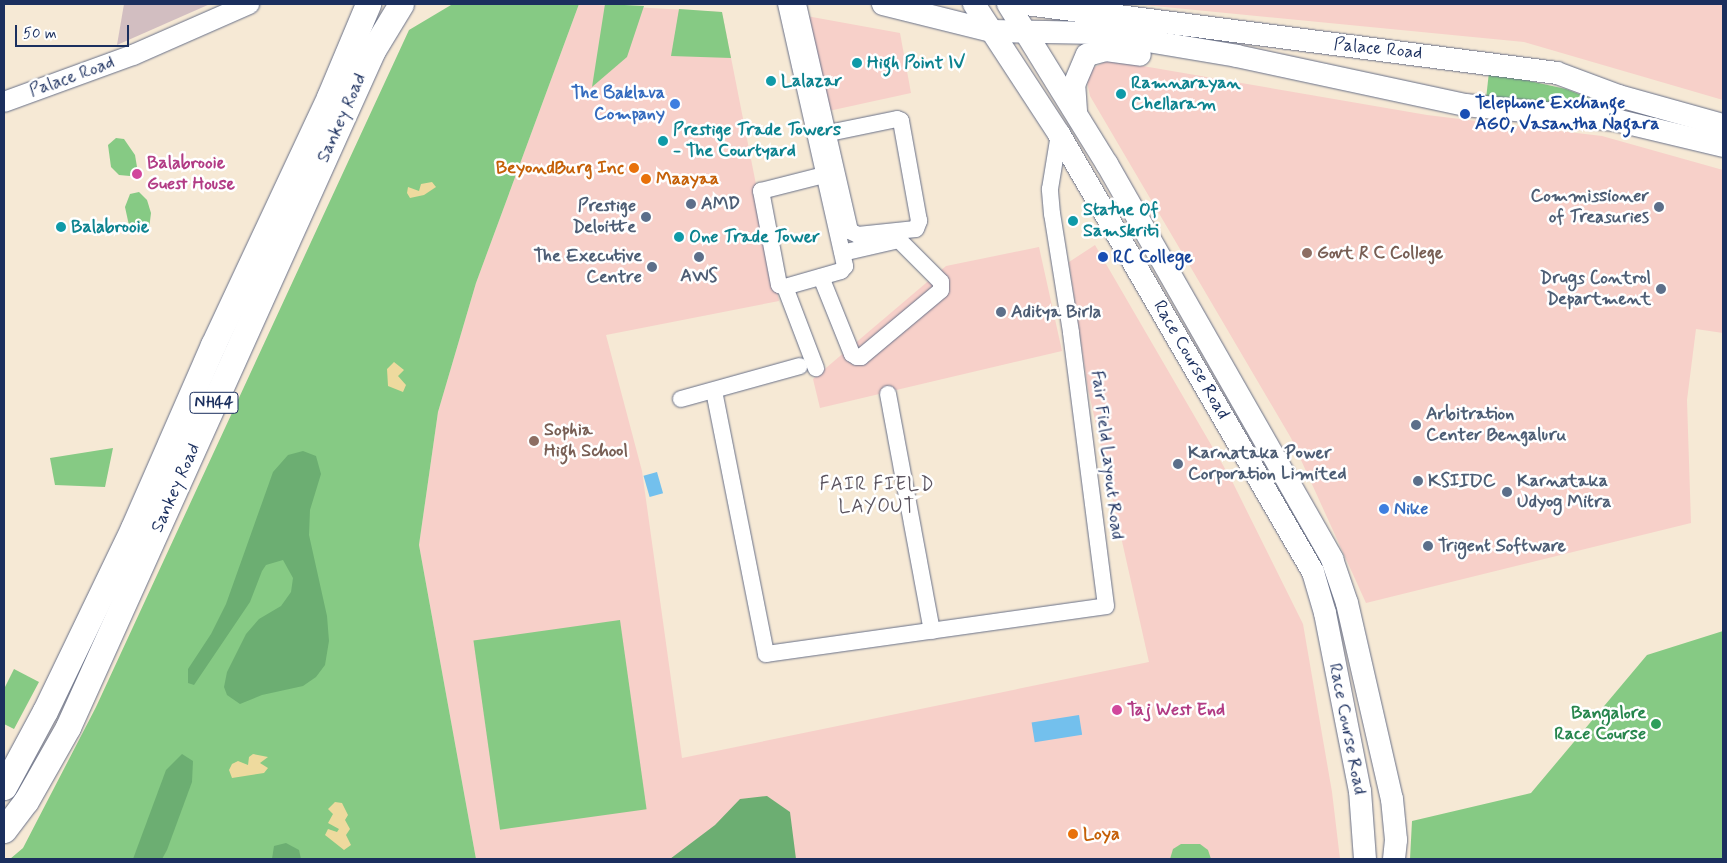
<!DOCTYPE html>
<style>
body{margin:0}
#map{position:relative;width:1727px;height:863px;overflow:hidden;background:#f6e9d5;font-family:Mynerve,sans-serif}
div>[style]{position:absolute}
.built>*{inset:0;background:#f7d0c9}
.industrial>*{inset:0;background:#d2bec1}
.green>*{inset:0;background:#86ca84;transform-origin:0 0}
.forest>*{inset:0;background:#6cae72}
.sand>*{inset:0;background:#eeda9e}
.water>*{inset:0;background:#73c0ed;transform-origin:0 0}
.roads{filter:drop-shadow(0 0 1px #687088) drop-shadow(0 0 1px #687088)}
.minor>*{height:16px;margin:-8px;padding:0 8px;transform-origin:8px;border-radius:8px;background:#fff}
.tertiary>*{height:20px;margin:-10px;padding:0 10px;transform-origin:10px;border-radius:10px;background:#fff}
.secondary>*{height:22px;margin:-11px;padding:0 11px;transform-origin:11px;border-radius:11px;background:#fff}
.primary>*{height:25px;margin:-12.5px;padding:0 12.5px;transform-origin:12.5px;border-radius:12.5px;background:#fff}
.dots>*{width:14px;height:14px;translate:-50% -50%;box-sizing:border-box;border:2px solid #fff;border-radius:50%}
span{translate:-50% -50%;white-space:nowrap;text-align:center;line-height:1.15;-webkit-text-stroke:5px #fff;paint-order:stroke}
.shield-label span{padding:1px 4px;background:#fff;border:1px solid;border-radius:4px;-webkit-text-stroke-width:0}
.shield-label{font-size:16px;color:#1b2f5e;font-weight:700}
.street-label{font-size:18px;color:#1b2f5e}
.culture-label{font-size:18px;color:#0d838f;font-weight:700}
.left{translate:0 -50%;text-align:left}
.shop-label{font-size:18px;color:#366cbe;font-weight:700}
.right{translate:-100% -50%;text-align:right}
.transit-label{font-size:18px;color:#164399;font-weight:700}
.hotel-label{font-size:18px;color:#b23c85;font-weight:700}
.food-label{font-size:18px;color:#c56008;font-weight:700}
.service-label{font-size:18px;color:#4e5e75;font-weight:700}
.education-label{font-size:18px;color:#785e54;font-weight:700}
.leisure-label{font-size:18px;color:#27864d;font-weight:700}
.neighbourhood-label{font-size:19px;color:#5b545f;letter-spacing:1px}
.frame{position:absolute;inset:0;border:5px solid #1b2f5e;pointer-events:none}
.scale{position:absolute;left:15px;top:25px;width:114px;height:22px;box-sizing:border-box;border:2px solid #1b2f5e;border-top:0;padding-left:6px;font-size:15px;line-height:18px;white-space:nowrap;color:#1b2f5e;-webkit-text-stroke:4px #fff;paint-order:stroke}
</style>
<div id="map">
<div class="built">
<div style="clip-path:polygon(579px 4px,722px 12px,779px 301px,606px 335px,642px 471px,682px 758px,1149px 662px,1088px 389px,1069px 262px,1095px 245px,1231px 479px,1303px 624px,1332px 792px,1340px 859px,476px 859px,419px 545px,438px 412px,476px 283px)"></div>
<div style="clip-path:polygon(1134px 4px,1723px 4px,1723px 100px,1524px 42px)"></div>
<div style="clip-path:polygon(801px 15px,900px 33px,911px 93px,824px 112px)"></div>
<div style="clip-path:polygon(1108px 60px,1427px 115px,1602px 136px,1723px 170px,1723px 333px,1696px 329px,1687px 400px,1691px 523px,1366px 603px,1291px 438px,1090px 96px,1087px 82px,1093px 68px)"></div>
<div style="clip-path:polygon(1039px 247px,1062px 351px,820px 408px,813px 379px,946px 266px)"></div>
</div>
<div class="industrial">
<div style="clip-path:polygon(124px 4px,210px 4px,117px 45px)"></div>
</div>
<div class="green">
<div style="clip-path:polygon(579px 4px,476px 283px,438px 412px,419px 545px,476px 859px,10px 859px,23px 848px,96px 707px,409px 30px,451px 5px)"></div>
<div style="clip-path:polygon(605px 4px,644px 6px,627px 57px,592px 87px)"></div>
<div style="clip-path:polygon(679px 9px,722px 12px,731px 58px,671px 56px)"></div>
<div style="clip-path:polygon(1489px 72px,1566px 89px,1620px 110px,1486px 99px)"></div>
<div style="clip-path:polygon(116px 138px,124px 139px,135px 155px,137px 167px,130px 176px,119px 175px,111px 167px,108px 145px)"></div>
<div style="clip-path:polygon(139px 192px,147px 200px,151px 213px,149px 229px,139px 234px,130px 230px,125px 207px,130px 194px)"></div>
<div style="clip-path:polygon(113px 448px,105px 487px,55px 485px,50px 458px)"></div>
<div style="left:620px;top:620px;width:191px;height:148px;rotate:82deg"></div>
<div style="clip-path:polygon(1723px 631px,1723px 859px,1410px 859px,1412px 821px,1531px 793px,1647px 655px)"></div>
<div style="clip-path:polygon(14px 669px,39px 682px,14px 729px,4px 724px,4px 689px)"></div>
<div style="clip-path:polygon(1181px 844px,1200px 844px,1208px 850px,1211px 859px,1170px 859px,1173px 849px)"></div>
</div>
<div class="forest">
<div style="clip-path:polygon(303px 451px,316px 456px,321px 474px,310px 510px,309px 535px,327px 616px,329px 641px,325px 665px,316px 677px,303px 686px,262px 695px,240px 704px,227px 695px,224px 687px,227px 672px,246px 634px,259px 619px,281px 606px,291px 592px,293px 578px,283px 560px,266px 565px,262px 571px,250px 602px,194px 685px,188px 683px,188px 669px,211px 634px,226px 604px,273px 472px,288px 455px)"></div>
<div style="clip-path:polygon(182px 754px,193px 761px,192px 782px,167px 850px,162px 859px,133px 859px,166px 770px)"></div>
<div style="clip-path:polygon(767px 796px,790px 812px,796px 859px,670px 859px,715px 825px,740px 799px)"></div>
<div style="clip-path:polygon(286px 843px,299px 850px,301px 859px,272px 859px,274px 846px)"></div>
</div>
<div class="sand">
<div style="clip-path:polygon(432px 182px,436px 187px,424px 195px,410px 198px,407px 193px,408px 187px,419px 191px,421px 184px)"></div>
<div style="clip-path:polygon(394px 362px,404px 370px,398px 376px,406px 385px,403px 392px,388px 386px,387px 369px)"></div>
<div style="clip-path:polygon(253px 754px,268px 757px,260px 763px,268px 768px,264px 773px,232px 778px,229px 770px,232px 764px,238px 761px,248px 765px,249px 757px)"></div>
<div style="clip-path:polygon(335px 802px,342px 803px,348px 815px,345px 820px,350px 829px,346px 835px,351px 845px,344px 850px,325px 835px,328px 829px,337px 832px,339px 829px,328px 823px,333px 814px,328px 809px)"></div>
</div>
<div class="water">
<div style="left:657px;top:472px;width:22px;height:14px;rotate:74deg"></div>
<div style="left:1079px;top:715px;width:20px;height:48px;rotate:81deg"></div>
</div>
<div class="roads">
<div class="minor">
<div style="left:786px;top:4px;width:269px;rotate:77.3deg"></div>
<div style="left:845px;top:266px;width:6px;rotate:129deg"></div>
<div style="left:841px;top:271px;width:58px;rotate:164.1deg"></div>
<div style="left:785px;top:287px;width:6px;rotate:-162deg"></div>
<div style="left:779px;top:285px;width:96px;rotate:-100.8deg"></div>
<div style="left:761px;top:191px;width:65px;rotate:-14.3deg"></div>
<div style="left:798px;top:4px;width:233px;rotate:77.1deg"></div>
<div style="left:850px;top:231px;width:9px;rotate:27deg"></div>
<div style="left:858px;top:235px;width:58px;rotate:-5.9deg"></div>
<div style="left:916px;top:229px;width:9px;rotate:-69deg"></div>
<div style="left:919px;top:221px;width:102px;rotate:-100.2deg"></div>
<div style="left:901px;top:121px;width:4px;rotate:-153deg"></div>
<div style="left:897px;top:119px;width:69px;rotate:168.4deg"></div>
<div style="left:821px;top:277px;width:83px;rotate:68.1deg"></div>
<div style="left:852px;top:354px;width:6px;rotate:31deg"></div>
<div style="left:857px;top:357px;width:4px"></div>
<div style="left:861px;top:357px;width:104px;rotate:-39.9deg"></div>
<div style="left:941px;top:290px;width:8px;rotate:-90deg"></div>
<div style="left:941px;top:282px;width:59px;rotate:-135deg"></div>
<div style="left:899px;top:240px;width:58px;rotate:167.2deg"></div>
<div style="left:785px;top:287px;width:87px;rotate:69.1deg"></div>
<div style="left:714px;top:391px;width:268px;rotate:78.8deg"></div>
<div style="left:766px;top:654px;width:343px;rotate:-8deg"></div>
<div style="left:1106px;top:606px;width:276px;rotate:-97.3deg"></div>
<div style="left:1071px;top:332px;width:120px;rotate:-99.1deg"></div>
<div style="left:1052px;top:214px;width:25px;rotate:-95deg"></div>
<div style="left:1050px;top:189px;width:56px;rotate:-80.7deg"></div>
<div style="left:888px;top:394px;width:241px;rotate:79.5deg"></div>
<div style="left:681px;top:399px;width:123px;rotate:-15.5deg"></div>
</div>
<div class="tertiary">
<div style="left:4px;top:102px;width:137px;rotate:-20deg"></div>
<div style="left:133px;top:55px;width:127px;rotate:-23.7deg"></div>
</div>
<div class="secondary">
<div style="left:883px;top:4px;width:111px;rotate:14deg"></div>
<div style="left:991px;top:31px;width:109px;rotate:1.1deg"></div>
<div style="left:1100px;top:33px;width:139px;rotate:9.5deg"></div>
<div style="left:1237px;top:56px;width:233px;rotate:12.1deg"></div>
<div style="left:1465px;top:105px;width:151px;rotate:5.7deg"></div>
<div style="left:1615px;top:120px;width:111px;rotate:13.5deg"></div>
<div style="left:974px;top:4px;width:155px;rotate:56.8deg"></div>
<div style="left:1059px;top:134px;width:506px;rotate:59.89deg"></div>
<div style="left:1313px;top:572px;width:43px;rotate:73.7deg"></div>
<div style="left:1325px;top:613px;width:181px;rotate:78.9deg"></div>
<div style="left:1360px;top:791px;width:68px;rotate:85.8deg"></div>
<div style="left:1008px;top:4px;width:188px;rotate:58.3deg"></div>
<div style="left:1107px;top:164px;width:455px;rotate:60.3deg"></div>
<div style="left:1332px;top:559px;width:46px;rotate:71.2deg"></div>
<div style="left:1347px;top:603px;width:201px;rotate:77.1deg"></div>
<div style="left:1392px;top:799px;width:41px;rotate:84.4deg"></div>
<div style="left:1396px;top:840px;width:19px;rotate:96deg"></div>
<div style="left:1026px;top:4px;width:535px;rotate:7.4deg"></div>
<div style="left:1557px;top:73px;width:66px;rotate:20.4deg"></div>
<div style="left:1619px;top:96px;width:108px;rotate:15.6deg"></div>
<div style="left:1076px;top:111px;width:26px;rotate:-94deg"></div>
<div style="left:1074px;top:85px;width:33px;rotate:-67deg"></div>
<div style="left:1087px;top:55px;width:20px;rotate:-15deg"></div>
<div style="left:1106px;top:50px;width:34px;rotate:8deg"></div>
</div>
<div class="primary">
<div style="left:4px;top:787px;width:86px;rotate:-61.7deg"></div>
<div style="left:45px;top:711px;width:203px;rotate:-64.3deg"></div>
<div style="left:133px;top:528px;width:200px;rotate:-66.4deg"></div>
<div style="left:213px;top:345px;width:274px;rotate:-64.9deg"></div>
<div style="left:329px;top:97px;width:101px;rotate:-67.2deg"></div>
<div style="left:4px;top:830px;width:36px;rotate:-53deg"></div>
<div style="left:26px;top:801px;width:85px;rotate:-60.4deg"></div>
<div style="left:68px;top:727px;width:743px;rotate:-65.75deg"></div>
<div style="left:373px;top:50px;width:54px;rotate:-58.7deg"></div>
</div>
</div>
<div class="dots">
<div style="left:857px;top:63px;background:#0f9aa8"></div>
<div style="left:771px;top:81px;background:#0f9aa8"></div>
<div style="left:1121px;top:94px;background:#0f9aa8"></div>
<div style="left:675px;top:104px;background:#3f7fe0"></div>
<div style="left:1465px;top:114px;background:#1a4fb4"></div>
<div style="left:663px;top:141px;background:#0f9aa8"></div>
<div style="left:634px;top:168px;background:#e8710a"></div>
<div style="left:137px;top:174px;background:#d1479c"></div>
<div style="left:646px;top:179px;background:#e8710a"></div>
<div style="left:691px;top:204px;background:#5c6f8a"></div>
<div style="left:1659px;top:207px;background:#5c6f8a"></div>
<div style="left:646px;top:217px;background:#5c6f8a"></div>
<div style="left:1073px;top:221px;background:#0f9aa8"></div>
<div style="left:61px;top:227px;background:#0f9aa8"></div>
<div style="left:679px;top:237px;background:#0f9aa8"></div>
<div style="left:1307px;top:253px;background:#8d6e63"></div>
<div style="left:699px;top:257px;background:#5c6f8a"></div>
<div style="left:1103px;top:257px;background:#1a4fb4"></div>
<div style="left:652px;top:267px;background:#5c6f8a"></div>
<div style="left:1661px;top:289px;background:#5c6f8a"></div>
<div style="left:1001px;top:312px;background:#5c6f8a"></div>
<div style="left:1416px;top:425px;background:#5c6f8a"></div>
<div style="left:534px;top:441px;background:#8d6e63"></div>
<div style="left:1178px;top:464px;background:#5c6f8a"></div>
<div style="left:1418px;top:481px;background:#5c6f8a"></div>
<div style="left:1507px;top:492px;background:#5c6f8a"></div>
<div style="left:1384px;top:509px;background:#3f7fe0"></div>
<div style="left:1428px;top:546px;background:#5c6f8a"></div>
<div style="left:1117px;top:710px;background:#d1479c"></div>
<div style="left:1656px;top:724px;background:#2e9e5b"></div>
<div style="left:1073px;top:834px;background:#e8710a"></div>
</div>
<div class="shield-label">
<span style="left:214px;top:403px">NH44</span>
</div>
<div class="street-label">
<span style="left:1378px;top:49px;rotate:6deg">Palace Road</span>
<span style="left:72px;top:77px;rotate:-20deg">Palace Road</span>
<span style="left:342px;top:118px;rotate:-66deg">Sankey Road</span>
<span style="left:1191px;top:360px;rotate:60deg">Race Course Road</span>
<span style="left:1107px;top:455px;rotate:83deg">Fair Field Layout Road</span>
<span style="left:176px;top:488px;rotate:-66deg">Sankey Road</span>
<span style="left:1347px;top:729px;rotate:79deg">Race Course Road</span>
</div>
<div class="culture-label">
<span class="left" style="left:867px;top:63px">High Point IV</span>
<span class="left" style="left:781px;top:81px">Lalazar</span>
<span class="left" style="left:1131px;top:94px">Ramnarayan<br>Chellaram</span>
<span class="left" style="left:673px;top:141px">Prestige Trade Towers<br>- The Courtyard</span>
<span class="left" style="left:1083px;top:221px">Statue Of<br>Samskriti</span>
<span class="left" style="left:71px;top:227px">Balabrooie</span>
<span class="left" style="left:689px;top:237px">One Trade Tower</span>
</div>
<div class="shop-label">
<span class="right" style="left:665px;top:104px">The Baklava<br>Company</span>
<span class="left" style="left:1394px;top:509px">Nike</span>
</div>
<div class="transit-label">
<span class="left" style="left:1475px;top:114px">Telephone Exchange<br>AGO, Vasantha Nagara</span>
<span class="left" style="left:1113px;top:257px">RC College</span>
</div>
<div class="hotel-label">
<span class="left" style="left:147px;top:174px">Balabrooie<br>Guest House</span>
<span class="left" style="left:1127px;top:710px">Taj West End</span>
</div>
<div class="food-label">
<span class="right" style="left:624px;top:168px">BeyondBurg Inc</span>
<span class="left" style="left:656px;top:179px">Maayaa</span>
<span class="left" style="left:1083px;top:834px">Loya</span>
</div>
<div class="service-label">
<span class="right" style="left:1649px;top:207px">Commissioner<br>of Treasuries</span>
<span class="left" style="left:701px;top:204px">AMD</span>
<span class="right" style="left:636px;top:217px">Prestige<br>Deloitte</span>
<span class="right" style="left:642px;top:267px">The Executive<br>Centre</span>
<span style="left:699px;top:276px">AWS</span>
<span class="right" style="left:1651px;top:289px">Drugs Control<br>Department</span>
<span class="left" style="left:1011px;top:312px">Aditya Birla</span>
<span class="left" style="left:1426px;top:425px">Arbitration<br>Center Bengaluru</span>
<span class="left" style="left:1188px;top:464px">Karnataka Power<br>Corporation Limited</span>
<span class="left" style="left:1428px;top:481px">KSIIDC</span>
<span class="left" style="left:1517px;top:492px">Karnataka<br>Udyog Mitra</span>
<span class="left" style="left:1438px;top:546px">Trigent Software</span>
</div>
<div class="education-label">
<span class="left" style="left:1317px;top:253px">Govt R C College</span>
<span class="left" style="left:544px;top:441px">Sophia<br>High School</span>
</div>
<div class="leisure-label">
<span class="right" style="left:1646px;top:724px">Bangalore<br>Race Course</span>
</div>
<div class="neighbourhood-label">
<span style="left:877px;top:496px">FAIR FIELD<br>LAYOUT</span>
</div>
<div class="frame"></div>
<div class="scale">50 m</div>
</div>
